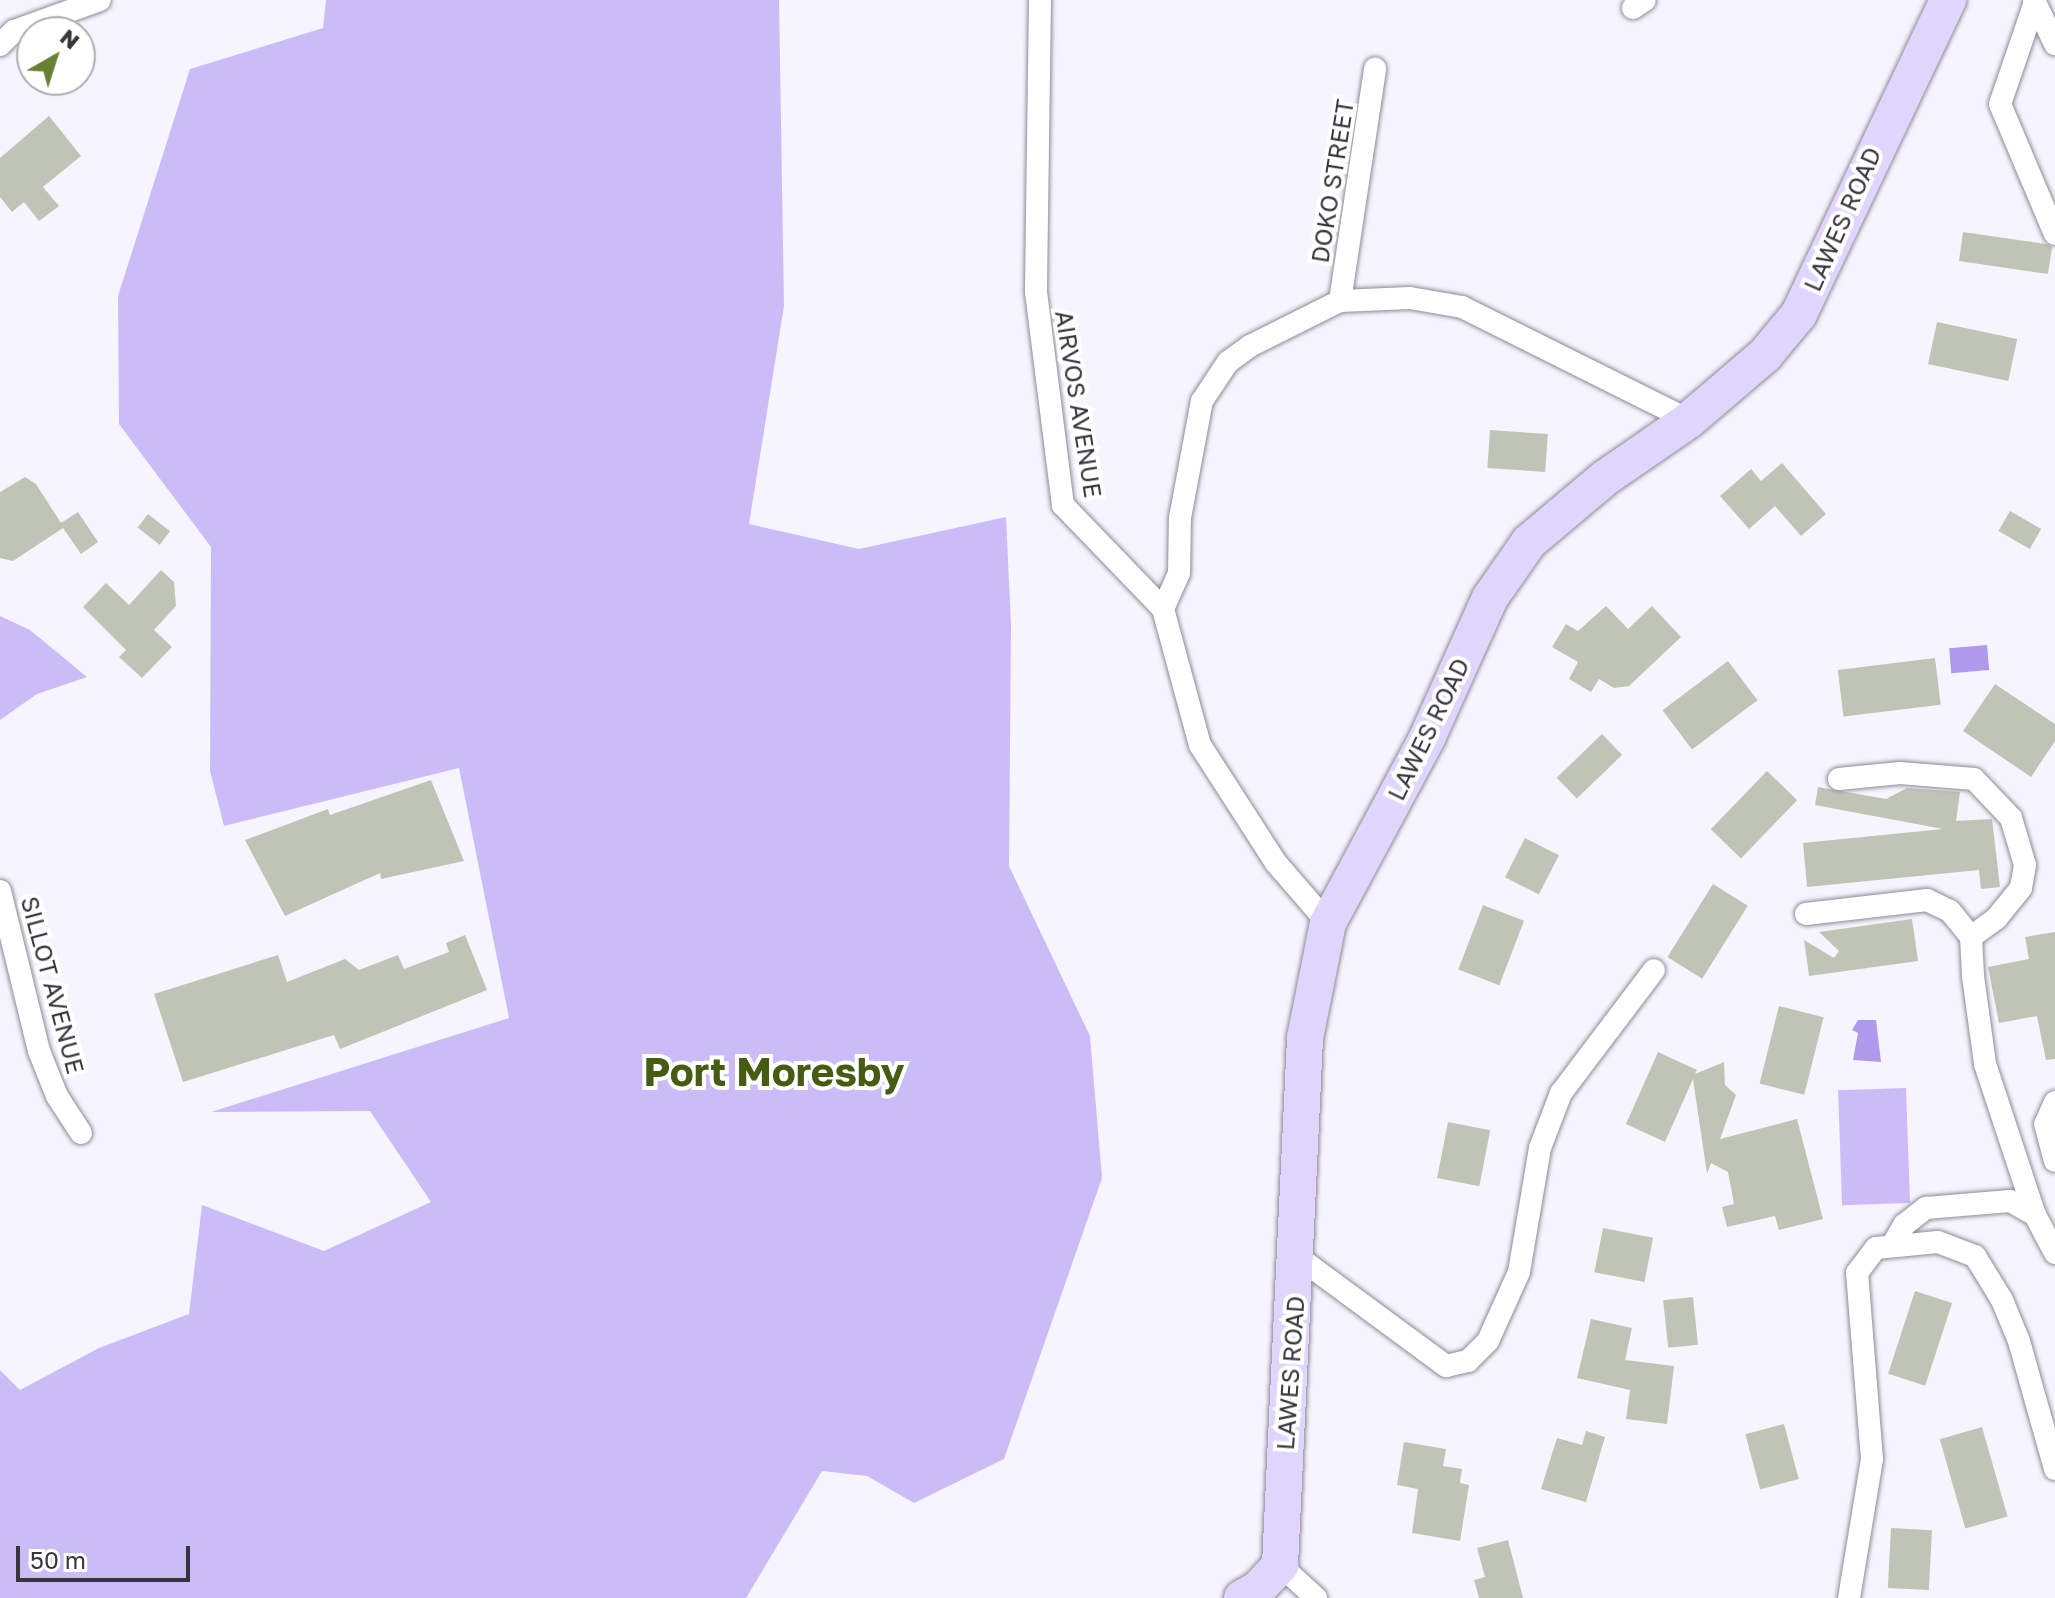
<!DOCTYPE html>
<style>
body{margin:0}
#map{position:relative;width:2055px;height:1598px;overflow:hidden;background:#f6f5fd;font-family:"Golos Text",sans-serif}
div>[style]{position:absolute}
.green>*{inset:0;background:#cbbcf8;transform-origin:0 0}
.water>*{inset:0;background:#b09aeb;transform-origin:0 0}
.building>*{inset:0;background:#bfc4b7;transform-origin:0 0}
.roads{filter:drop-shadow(0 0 2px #8d8b98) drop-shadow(0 0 2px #8d8b98)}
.street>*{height:22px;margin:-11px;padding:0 11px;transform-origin:11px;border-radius:11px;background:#fff}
.primary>*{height:36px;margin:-18px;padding:0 18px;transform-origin:18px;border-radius:18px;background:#e0d6fd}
span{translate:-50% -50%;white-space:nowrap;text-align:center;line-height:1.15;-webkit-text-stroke:8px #fff;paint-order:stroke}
.street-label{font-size:24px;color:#37363b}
.town-label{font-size:40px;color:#465c13;font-weight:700}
.north{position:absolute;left:16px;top:16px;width:80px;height:80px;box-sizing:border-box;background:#fff;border:2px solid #afafb1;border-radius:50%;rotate:39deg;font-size:22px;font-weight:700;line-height:32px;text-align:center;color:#37363b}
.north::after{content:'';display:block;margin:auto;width:28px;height:36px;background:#678033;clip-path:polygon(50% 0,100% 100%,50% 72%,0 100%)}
.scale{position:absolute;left:16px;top:1546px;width:174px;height:36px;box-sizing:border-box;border:4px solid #37363b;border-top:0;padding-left:10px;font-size:24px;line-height:28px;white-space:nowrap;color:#37363b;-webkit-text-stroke:6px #fff;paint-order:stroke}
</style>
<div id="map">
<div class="green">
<div style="clip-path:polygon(326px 0,779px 0,784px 306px,749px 524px,859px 549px,1006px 517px,1011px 625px,1009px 866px,1090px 1036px,1102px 1178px,1004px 1459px,914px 1503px,867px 1476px,822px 1471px,746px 1598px,0 1598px,0 1370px,20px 1390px,99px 1348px,189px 1314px,202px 1205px,324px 1251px,431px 1202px,370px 1111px,211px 1112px,509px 1018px,459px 768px,224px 826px,210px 771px,211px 547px,119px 424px,118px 296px,190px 69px,323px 28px)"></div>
<div style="clip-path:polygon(0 616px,30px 630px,87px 677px,37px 694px,0 720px)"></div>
<div style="left:1906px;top:1088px;width:115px;height:68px;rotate:88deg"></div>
</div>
<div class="water">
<div style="left:1987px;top:645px;width:25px;height:38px;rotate:85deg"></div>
<div style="clip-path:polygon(1858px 1020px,1876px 1020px,1881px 1062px,1853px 1060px,1858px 1033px,1852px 1030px)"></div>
</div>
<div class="building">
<div style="clip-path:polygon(49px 116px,81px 156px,43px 187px,59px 206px,39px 221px,24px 202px,12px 212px,0 197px,0 158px)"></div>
<div style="clip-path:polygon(1963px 232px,2046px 244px,2052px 247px,2048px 274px,1959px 261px)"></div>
<div style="left:1937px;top:322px;width:82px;height:43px;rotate:12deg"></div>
<div style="left:1490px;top:430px;width:58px;height:38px;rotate:4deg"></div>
<div style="clip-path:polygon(1782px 463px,1826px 514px,1801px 536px,1775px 506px,1749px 529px,1720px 496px,1751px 469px,1761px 481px)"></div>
<div style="clip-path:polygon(25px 477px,36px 484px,61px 523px,78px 512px,98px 542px,81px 554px,63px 528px,13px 561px,0 558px,0 492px)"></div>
<div style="left:2010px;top:511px;width:36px;height:23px;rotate:30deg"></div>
<div style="left:148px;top:514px;width:28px;height:17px;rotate:38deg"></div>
<div style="clip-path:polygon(161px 570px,174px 582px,176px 606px,154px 630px,172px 647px,142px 678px,119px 657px,126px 650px,83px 607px,106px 583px,129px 605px)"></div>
<div style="clip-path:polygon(1606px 606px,1628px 629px,1652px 606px,1681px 637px,1629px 686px,1614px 688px,1599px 679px,1591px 692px,1569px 679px,1578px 662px,1552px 647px,1566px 624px,1578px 631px)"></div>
<div style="left:1935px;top:658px;width:47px;height:98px;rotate:83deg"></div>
<div style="left:1728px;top:661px;width:49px;height:82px;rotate:53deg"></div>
<div style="clip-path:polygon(1995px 684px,2055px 724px,2055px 741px,2031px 777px,1963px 731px)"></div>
<div style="left:1602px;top:734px;width:29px;height:63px;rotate:46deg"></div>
<div style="left:1767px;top:771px;width:42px;height:81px;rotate:44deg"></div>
<div style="clip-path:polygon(431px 780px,464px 861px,381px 879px,380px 873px,285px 916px,245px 840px,328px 809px,330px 815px)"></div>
<div style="clip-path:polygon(1818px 787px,1886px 799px,1907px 788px,1960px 792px,1956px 821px,1992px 819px,2000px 887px,1981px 889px,1979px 870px,1807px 887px,1803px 843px,1943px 829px,1815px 805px)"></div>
<div style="left:1525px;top:838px;width:38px;height:44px;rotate:27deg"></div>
<div style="left:1713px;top:884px;width:41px;height:86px;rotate:32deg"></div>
<div style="left:1483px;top:905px;width:44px;height:69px;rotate:21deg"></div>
<div style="clip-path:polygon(1912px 919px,1918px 961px,1809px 976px,1804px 940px,1834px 958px,1839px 951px,1819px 932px)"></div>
<div style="clip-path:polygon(2055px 932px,2055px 1059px,2046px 1060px,2037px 1016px,1999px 1023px,1988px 967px,2029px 959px,2025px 937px)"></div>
<div style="clip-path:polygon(465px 935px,487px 990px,340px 1049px,334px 1035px,183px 1082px,154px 994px,278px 955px,287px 982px,345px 959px,359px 970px,398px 955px,404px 969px,449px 952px,446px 943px)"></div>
<div style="left:1779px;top:1006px;width:46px;height:80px;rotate:14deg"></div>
<div style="clip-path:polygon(1658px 1052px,1697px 1070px,1695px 1074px,1724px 1062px,1725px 1085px,1736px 1095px,1720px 1139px,1797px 1119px,1823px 1219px,1779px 1230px,1775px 1216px,1727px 1227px,1722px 1207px,1734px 1204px,1728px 1172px,1711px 1163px,1707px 1174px,1693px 1079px,1665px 1142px,1626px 1124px)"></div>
<div style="left:1448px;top:1122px;width:43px;height:57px;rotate:11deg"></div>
<div style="left:1603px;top:1228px;width:51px;height:45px;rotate:11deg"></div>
<div style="left:1915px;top:1291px;width:39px;height:87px;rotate:18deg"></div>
<div style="left:1693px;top:1297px;width:48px;height:30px;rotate:84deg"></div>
<div style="clip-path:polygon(1591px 1319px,1632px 1328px,1625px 1360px,1674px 1366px,1667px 1424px,1626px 1419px,1630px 1390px,1577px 1378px)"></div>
<div style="left:1784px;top:1424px;width:57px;height:40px;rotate:75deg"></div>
<div style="left:1982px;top:1427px;width:93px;height:44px;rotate:74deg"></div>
<div style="clip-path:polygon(1586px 1431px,1605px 1437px,1586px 1502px,1541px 1489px,1557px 1438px,1582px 1445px)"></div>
<div style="clip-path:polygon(1404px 1442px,1446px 1449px,1443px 1466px,1462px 1469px,1460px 1483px,1469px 1485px,1460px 1541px,1412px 1533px,1418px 1489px,1397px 1485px)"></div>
<div style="left:1891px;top:1528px;width:41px;height:60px;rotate:3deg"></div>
<div style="clip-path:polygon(1508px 1540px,1523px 1598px,1479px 1598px,1474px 1580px,1485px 1577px,1477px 1548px)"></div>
</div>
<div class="roads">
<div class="street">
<div style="left:1040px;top:0;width:292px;rotate:90.8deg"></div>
<div style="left:1036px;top:292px;width:215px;rotate:82.8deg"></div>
<div style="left:1063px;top:505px;width:144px;rotate:46.1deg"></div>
<div style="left:1163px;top:609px;width:141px;rotate:74.8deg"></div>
<div style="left:1200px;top:745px;width:140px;rotate:57.2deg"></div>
<div style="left:1276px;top:863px;width:79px;rotate:49.1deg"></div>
<div style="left:2034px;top:0;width:49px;rotate:64.5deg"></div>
<div style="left:2035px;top:2px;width:108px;rotate:108.9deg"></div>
<div style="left:2000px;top:104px;width:141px;rotate:67.1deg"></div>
<div style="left:1633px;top:8px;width:14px;rotate:-34deg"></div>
<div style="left:0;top:45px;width:20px;rotate:-45deg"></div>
<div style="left:14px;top:31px;width:91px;rotate:-19.8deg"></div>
<div style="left:1340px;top:301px;width:235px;rotate:-81.4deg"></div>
<div style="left:1163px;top:609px;width:39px;rotate:-66deg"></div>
<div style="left:1179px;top:573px;width:55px;rotate:-89deg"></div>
<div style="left:1180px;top:518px;width:119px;rotate:-79.4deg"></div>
<div style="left:1202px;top:401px;width:47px;rotate:-56.3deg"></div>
<div style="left:1228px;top:362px;width:27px;rotate:-36deg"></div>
<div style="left:1250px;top:346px;width:101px;rotate:-26.6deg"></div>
<div style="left:1340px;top:301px;width:70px;rotate:-2.5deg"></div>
<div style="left:1410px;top:298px;width:53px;rotate:9.8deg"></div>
<div style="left:1462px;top:307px;width:254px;rotate:26.5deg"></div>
<div style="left:1839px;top:779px;width:61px;rotate:-5.6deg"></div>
<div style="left:1900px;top:773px;width:74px;rotate:4.6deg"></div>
<div style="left:1974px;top:779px;width:54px;rotate:46.5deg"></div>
<div style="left:2011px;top:818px;width:49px;rotate:73.4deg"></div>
<div style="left:2025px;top:865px;width:23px;rotate:100deg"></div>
<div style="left:2021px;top:888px;width:38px;rotate:129deg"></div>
<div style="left:1997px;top:918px;width:32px;rotate:144deg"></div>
<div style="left:1971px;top:937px;width:39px;rotate:87deg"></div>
<div style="left:1973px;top:976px;width:89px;rotate:82.2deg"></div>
<div style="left:1985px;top:1064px;width:159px;rotate:71.7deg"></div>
<div style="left:0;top:891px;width:165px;rotate:76.3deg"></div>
<div style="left:39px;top:1051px;width:48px;rotate:68.2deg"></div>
<div style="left:57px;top:1096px;width:44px;rotate:57deg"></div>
<div style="left:1806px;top:914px;width:122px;rotate:-6.6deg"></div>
<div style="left:1927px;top:900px;width:25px;rotate:26deg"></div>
<div style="left:1950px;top:911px;width:33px;rotate:51deg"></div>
<div style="left:2055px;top:1102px;width:24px;rotate:114deg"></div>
<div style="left:2045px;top:1124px;width:38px;rotate:75deg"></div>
<div style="left:1893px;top:1244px;width:22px;rotate:-60deg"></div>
<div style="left:1904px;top:1225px;width:28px;rotate:-38deg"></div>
<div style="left:1926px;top:1208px;width:84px;rotate:-4.8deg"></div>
<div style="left:2010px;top:1201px;width:29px;rotate:29deg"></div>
<div style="left:2035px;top:1215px;width:43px;rotate:62.2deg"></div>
<div style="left:1298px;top:1257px;width:184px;rotate:36.4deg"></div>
<div style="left:1446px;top:1366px;width:23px;rotate:-13deg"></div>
<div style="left:1468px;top:1361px;width:28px;rotate:-45deg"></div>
<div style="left:1488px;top:1341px;width:76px;rotate:-65.8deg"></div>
<div style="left:1519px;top:1272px;width:126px;rotate:-80.4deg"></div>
<div style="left:1540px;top:1148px;width:59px;rotate:-69.1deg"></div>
<div style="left:1561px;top:1093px;width:154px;rotate:-52.9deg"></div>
<div style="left:1280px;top:1565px;width:49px;rotate:42.5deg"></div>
<div style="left:1849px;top:1598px;width:141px;rotate:-80.6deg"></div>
<div style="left:1872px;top:1459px;width:187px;rotate:-94.6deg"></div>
<div style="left:1857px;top:1273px;width:31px;rotate:-53deg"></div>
<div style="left:1876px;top:1248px;width:62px;rotate:-5.5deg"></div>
<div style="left:1938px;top:1242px;width:40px;rotate:21deg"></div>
<div style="left:1975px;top:1256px;width:52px;rotate:58.5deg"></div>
<div style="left:2002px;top:1300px;width:44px;rotate:67.5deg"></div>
<div style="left:2019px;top:1341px;width:133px;rotate:74.3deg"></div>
</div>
<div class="primary">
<div style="left:1242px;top:1598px;width:18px;rotate:-29deg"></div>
<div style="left:1258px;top:1589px;width:33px;rotate:-47deg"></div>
<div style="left:1280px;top:1565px;width:528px;rotate:-87.28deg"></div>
<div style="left:1305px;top:1038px;width:117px;rotate:-78.7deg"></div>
<div style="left:1328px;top:923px;width:210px;rotate:-61.8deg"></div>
<div style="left:1427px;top:738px;width:154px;rotate:-65.8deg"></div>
<div style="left:1490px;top:598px;width:68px;rotate:-55.1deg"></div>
<div style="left:1529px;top:542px;width:99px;rotate:-40.1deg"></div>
<div style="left:1605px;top:478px;width:102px;rotate:-34.6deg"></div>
<div style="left:1689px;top:420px;width:100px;rotate:-40.5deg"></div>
<div style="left:1765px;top:355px;width:53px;rotate:-50.3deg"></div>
<div style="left:1799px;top:314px;width:348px;rotate:-64.6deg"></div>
</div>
</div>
<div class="street-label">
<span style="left:1332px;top:181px;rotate:-81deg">DOKO STREET</span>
<span style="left:1842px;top:219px;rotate:-66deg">LAWES ROAD</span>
<span style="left:1079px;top:404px;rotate:81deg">AIRVOS AVENUE</span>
<span style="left:1428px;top:729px;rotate:-64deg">LAWES ROAD</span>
<span style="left:53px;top:985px;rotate:75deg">SILLOT AVENUE</span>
<span style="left:1290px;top:1373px;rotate:-86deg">LAWES ROAD</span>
</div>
<div class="town-label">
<span style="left:774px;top:1071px">Port Moresby</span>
</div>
<div class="north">N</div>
<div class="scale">50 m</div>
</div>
